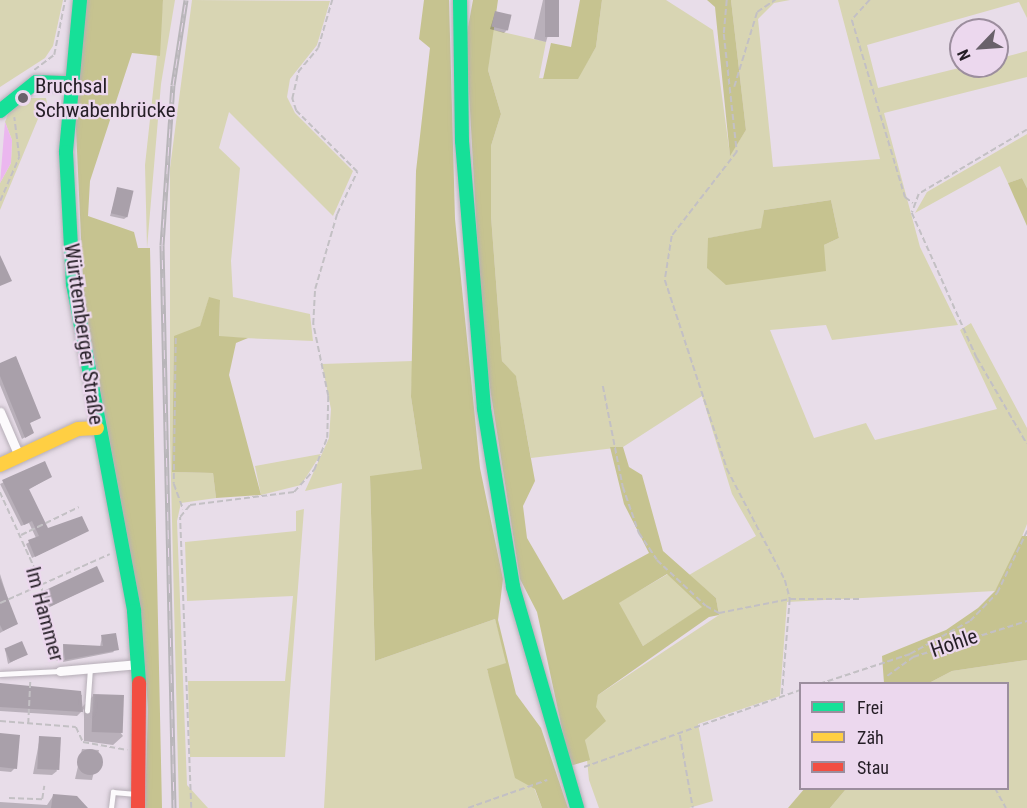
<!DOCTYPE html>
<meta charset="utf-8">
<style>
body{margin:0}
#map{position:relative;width:1027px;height:808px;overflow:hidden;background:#e8dde9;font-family:"Roboto Condensed",sans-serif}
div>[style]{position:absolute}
.green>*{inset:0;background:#d8d5b3}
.forest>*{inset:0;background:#c6c390}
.water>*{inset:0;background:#ebb7ef}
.shadow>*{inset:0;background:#0003}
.building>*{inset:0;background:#a9a0aa;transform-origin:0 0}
.round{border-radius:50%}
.path>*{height:1.5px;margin-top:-0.75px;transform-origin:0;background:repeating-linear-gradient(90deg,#c3c0c4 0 6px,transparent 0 9px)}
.roads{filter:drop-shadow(0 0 2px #b6aeb7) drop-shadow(0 0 2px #b6aeb7)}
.lane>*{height:4.5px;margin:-2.25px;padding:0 2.25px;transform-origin:2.25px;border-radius:2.25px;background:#fcfafc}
.street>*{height:9px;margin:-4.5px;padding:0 4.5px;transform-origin:4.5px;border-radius:4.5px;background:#fcfafc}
.fast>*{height:14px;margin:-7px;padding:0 7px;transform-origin:7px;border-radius:7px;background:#16e098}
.slow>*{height:14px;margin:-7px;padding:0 7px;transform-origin:7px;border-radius:7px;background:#ffcf43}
.jam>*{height:14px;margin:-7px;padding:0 7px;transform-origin:7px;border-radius:7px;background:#f24e42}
.rail>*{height:5px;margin-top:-2.5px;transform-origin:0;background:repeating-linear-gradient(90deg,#ecd8ee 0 9px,#b8b5b9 0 18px);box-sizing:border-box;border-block:2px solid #b8b5b9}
.dots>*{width:16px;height:16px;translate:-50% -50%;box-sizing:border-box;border:3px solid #ecd8ee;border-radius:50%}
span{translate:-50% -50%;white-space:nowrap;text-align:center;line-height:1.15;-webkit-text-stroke:4.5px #ecd8ee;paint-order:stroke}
.poi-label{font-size:21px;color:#251e26}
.left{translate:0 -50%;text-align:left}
.street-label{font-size:21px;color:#251e26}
.legend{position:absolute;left:799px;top:682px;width:210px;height:108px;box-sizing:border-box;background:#ecd8ee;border:2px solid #9c8e9e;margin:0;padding:8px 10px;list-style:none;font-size:18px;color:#251e26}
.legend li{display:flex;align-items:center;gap:12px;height:30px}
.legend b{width:30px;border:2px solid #9c8e9e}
.north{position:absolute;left:949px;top:18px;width:60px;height:60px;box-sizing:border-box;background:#ecd8ee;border:2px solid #9c8e9e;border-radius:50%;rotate:245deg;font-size:16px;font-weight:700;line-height:24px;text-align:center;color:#251e26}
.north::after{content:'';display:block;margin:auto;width:21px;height:27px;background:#69616a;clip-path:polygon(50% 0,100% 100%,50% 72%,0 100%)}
</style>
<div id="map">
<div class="green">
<div style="clip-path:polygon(0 0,63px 0,53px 46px,45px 58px,0 87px)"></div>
<div style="clip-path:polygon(163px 0,175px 0,161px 84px,147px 248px,145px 165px)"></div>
<div style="clip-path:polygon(192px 0,330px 1px,317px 45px,290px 79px,287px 97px,295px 113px,353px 171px,333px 216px,229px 112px,219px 148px,240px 168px,231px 261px,233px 297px,310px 314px,313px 341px,219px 337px,220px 301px,209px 298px,200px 327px,174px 337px,172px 472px,213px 473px,216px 498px,181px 503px,177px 521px,187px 785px,208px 808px,179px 808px,170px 438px,170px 168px)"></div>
<div style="clip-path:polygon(evenodd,602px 0,666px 0,713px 30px,730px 155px,746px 130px,731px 0,790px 0,774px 3px,758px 19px,773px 167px,880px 159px,838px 0,1027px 0,1027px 18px,1019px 2px,867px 45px,878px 88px,967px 66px,997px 66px,997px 59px,1027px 51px,1027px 77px,884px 113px,920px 247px,958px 325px,832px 340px,826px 325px,770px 330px,814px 438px,866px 423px,875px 440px,997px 409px,960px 330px,971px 323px,1027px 428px,1027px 524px,1014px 557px,995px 591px,787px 602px,780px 696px,698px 724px,713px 801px,689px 808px,599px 808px,589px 780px,585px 740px,598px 695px,719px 615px,716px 598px,689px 575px,756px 536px,732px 494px,702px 396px,623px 447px,531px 458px,516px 377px,502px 361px,491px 216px,491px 146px,501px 114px,488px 70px,490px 29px,546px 42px,539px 78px,577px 79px,596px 47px,602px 0,831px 200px,839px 238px,824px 245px,709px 238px,762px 228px,764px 210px,831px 200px)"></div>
<div style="clip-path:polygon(29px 98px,46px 98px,49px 112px,40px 114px,0 210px,0 183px,11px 163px,12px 140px,5px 122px,10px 109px)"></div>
<div style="clip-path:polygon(1027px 134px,1027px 188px,1022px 178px,1008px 183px,1000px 166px,915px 213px,927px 192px)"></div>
<div style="clip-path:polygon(413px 361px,411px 397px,422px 469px,370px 477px,375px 661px,495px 619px,507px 663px,487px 670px,542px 808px,324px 808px,342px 483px,305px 491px,329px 438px,331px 409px,322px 364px)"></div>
<div style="clip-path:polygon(321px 454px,301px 485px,261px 495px,255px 466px)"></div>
<div style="clip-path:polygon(304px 509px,285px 757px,190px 757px,188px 681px,285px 681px,293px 596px,187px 601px,185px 542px,296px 531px,296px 511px)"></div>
<div style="clip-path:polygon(668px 574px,703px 607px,643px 646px,618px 603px)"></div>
<div style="clip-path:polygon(1027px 660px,1027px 808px,830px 808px,846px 789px,1008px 788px,1008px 684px,929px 683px,952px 671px)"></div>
</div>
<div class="forest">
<div style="clip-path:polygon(84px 0,163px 0,160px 56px,132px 53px,90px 181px,88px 216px,134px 232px,138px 248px,150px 248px,162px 808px,145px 808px,148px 709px,141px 610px,84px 302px,74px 86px)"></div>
<div style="clip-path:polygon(424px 0,449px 0,455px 219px,480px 468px,503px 579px,498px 620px,516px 694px,541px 728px,568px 808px,542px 808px,535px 789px,515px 778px,487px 669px,506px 663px,495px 619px,375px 661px,370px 476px,422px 469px,411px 397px,416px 171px,430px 48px,419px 39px)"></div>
<div style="clip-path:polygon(evenodd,473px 0,498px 0,488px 70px,501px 114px,491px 146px,491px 216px,502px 361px,516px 376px,535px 481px,523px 506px,527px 538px,563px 600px,649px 553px,624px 504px,610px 447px,623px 447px,629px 467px,642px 475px,663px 551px,716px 598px,719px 615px,709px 617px,598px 695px,596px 707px,606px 721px,585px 740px,590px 760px,570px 766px,537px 612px,520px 579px,483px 343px,466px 38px,473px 0,667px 574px,702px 607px,643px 646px,619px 603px,667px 574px)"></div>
<div style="clip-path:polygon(580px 0,602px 0,596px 47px,578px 79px,543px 79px,551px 43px,571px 47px)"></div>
<div style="clip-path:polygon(707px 0,731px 0,746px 130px,730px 156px,715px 7px)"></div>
<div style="clip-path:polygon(1022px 178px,1027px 188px,1027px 226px,1008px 183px)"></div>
<div style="clip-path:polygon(831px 200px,839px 238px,824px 245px,826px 271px,726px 285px,707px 268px,708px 238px,761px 228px,764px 210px)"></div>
<div style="clip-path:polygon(209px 297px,220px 300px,219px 336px,248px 338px,236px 343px,229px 375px,261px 495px,216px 498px,213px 473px,172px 472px,174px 336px,200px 326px)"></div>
<div style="clip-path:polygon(1022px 536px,1027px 536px,1027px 660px,952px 671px,929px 683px,884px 683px,882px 656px,946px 630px,978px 608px,995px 591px)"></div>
<div style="clip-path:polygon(805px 788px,846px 788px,846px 789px,830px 808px,788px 808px)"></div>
</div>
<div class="water">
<div style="clip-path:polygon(5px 122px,12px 140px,11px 163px,0 183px)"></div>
</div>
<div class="shadow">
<div style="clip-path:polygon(543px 0,558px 0,546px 42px,534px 39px)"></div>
<div style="clip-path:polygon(495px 13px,507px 30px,504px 33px,490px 29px)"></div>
<div style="clip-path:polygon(118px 189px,127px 217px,124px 219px,110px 216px)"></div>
<div style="clip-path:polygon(0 365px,39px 417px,28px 424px,32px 433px,22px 439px,0 385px)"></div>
<div style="clip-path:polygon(44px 463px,50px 477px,28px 490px,47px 530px,87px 531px,32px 558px,26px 544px,36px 538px,29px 523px,21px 526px,0 484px)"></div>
<div style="clip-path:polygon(0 574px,16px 624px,0 633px)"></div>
<div style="clip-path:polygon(102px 581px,48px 608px,42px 594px,44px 592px)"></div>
<div style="clip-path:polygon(102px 636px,114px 652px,63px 662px,63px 645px,100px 647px)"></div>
<div style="clip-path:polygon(5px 649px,26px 654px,8px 664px)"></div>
<div style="clip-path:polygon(0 685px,82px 695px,81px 708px,93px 696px,123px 736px,113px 745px,84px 741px,84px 709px,77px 716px,0 711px)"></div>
<div style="clip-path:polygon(0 734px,15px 768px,11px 772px,0 771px)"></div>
<div style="clip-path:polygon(40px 737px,57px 771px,52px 775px,33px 774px)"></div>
<div style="clip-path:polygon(82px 749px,99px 750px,92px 780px,75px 779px)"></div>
<div style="clip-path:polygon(53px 796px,83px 808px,0 808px,0 802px,47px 805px)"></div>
</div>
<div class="building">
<div style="left:545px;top:0;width:14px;height:37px"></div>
<div style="left:495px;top:11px;width:17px;height:16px;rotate:13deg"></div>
<div style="left:117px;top:187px;width:17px;height:27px;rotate:13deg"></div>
<div style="clip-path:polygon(0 255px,12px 281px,0 286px)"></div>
<div style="clip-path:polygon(16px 356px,41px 418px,30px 423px,34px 433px,25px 438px,0 376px,0 363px)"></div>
<div style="clip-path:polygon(45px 461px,52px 477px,29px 489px,48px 528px,82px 516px,89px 531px,35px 557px,28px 540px,39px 536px,32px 521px,24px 525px,2px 480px)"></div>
<div style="left:97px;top:566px;width:17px;height:59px;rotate:65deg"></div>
<div style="clip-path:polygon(0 578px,18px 624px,3px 631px,0 625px)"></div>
<div style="clip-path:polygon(116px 633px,119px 650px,65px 660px,63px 644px,103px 646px,101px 635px)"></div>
<div style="left:22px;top:641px;width:15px;height:19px;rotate:67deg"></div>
<div style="clip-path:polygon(0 683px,81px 691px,83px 712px,0 707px)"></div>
<div style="left:93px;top:694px;width:31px;height:38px;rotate:2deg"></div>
<div style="clip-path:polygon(0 733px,20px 735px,17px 769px,0 767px)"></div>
<div style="left:39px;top:736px;width:22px;height:33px;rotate:3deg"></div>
<div class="round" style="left:77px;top:749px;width:26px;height:26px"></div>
<div style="clip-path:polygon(53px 794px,77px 796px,88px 808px,51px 808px)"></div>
</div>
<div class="path">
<div style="left:727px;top:0;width:34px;rotate:95deg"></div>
<div style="left:724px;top:34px;width:119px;rotate:83.7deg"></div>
<div style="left:737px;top:152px;width:106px;rotate:127.7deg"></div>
<div style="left:672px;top:236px;width:45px;rotate:99deg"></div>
<div style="left:665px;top:280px;width:199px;rotate:71.8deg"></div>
<div style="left:727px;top:469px;width:125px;rotate:62.4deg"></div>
<div style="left:785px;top:580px;width:20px;rotate:75deg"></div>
<div style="left:790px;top:599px;width:98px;rotate:94.7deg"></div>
<div style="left:870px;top:0;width:27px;rotate:132deg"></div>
<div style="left:852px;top:20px;width:185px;rotate:73.3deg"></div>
<div style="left:905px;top:197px;width:10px;rotate:37deg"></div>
<div style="left:34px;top:70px;width:25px;rotate:-37deg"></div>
<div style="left:54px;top:55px;width:56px;rotate:-78.7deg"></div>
<div style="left:734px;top:87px;width:78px;rotate:-73deg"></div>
<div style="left:757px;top:12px;width:22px;rotate:-34deg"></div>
<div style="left:1027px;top:130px;width:126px;rotate:149.3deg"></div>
<div style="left:919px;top:194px;width:20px;rotate:110deg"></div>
<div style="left:912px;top:213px;width:159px;rotate:65.9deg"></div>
<div style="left:977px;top:358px;width:99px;rotate:59.8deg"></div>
<div style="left:0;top:201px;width:48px;rotate:-66.6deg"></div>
<div style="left:19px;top:157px;width:40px;rotate:-97.1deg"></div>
<div style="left:176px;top:338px;width:146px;rotate:90.8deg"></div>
<div style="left:174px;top:484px;width:27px;rotate:70deg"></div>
<div style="left:603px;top:386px;width:103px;rotate:78.8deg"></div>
<div style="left:623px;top:487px;width:49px;rotate:70.8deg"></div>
<div style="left:639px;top:533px;width:32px;rotate:56deg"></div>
<div style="left:657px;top:560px;width:67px;rotate:43.2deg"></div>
<div style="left:706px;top:606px;width:15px;rotate:28deg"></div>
<div style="left:719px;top:613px;width:72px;rotate:-11.2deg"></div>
<div style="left:790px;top:599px;width:71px"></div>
<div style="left:0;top:492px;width:97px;rotate:65.6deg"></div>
<div style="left:40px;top:580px;width:83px;rotate:77.5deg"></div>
<div style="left:21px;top:535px;width:64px;rotate:-25.8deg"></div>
<div style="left:0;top:603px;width:120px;rotate:-24deg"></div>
<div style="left:887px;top:676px;width:32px;rotate:-36deg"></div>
<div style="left:913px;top:657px;width:120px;rotate:-17.5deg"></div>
<div style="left:819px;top:684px;width:96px;rotate:-18.2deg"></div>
<div style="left:910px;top:654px;width:68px;rotate:-28.8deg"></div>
<div style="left:970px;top:621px;width:39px;rotate:-46deg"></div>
<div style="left:997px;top:593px;width:69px;rotate:-64.2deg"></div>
<div style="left:0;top:721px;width:76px;rotate:4.5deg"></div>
<div style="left:76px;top:727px;width:17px;rotate:65deg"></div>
<div style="left:83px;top:742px;width:45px;rotate:10.3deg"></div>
<div style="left:28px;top:724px;width:43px;rotate:-87.3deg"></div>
<div style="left:680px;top:735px;width:74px;rotate:79.9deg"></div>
<div style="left:584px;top:767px;width:229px;rotate:-19.6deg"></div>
<div style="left:995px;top:788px;width:23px;rotate:61deg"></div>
<div style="left:9px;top:798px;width:33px;rotate:2deg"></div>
<div style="left:42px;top:799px;width:13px;rotate:-81deg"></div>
<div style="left:191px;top:808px;width:291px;rotate:-92.2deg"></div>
<div style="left:180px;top:517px;width:16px;rotate:-50deg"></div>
<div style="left:190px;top:505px;width:105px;rotate:-7.1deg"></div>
<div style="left:294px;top:492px;width:30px;rotate:-48deg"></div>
<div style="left:314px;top:470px;width:35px;rotate:-68deg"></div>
<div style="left:327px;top:438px;width:42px;rotate:-88.6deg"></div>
<div style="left:328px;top:396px;width:74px;rotate:-101.8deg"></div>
<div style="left:313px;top:324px;width:35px;rotate:-87deg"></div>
<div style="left:315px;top:289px;width:78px;rotate:-73.7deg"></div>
<div style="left:337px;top:214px;width:47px;rotate:-64.5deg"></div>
<div style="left:357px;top:172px;width:86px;rotate:-135deg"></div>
<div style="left:296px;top:111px;width:13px;rotate:-108deg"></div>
<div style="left:292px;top:99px;width:28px;rotate:-77deg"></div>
<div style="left:298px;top:72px;width:31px;rotate:-50deg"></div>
<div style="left:318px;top:48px;width:50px;rotate:-73.7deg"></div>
<div style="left:468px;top:808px;width:84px;rotate:-19.5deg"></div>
</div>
<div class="roads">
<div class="lane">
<div style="left:0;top:674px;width:60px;rotate:-2.9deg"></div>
<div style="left:87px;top:711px;width:43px;rotate:-86deg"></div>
<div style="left:111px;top:808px;width:16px;rotate:-83deg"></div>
<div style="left:113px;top:792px;width:23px;rotate:5deg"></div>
</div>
<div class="street">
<div style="left:0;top:412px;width:48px;rotate:66.6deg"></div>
<div style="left:60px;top:671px;width:79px;rotate:-5.1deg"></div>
</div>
<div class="fast">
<div style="left:80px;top:0;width:153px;rotate:95.3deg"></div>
<div style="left:66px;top:152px;width:132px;rotate:87deg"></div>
<div style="left:73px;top:284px;width:333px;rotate:79.4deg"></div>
<div style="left:134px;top:611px;width:72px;rotate:86deg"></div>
<div style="left:460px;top:0;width:141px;rotate:89.2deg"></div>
<div style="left:462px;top:141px;width:269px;rotate:85.3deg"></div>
<div style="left:484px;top:409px;width:180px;rotate:80.7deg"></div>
<div style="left:513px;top:587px;width:230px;rotate:73.8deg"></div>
<div style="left:0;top:111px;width:46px;rotate:-38.9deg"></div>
<div style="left:36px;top:82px;width:34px;rotate:2deg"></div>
</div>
<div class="slow">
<div style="left:0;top:465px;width:86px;rotate:-24.8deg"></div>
<div style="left:78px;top:429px;width:19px;rotate:-3deg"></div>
</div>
<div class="jam">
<div style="left:138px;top:808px;width:125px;rotate:-89.5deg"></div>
</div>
</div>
<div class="rail">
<div style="left:174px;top:808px;width:563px;rotate:-91.22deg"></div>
<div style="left:162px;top:245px;width:160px;rotate:-86.1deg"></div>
<div style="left:173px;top:85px;width:86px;rotate:-81.3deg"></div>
</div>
<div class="dots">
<div style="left:23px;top:98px;background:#69616a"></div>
</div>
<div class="poi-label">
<span class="left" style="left:35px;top:98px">Bruchsal<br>Schwabenbrücke</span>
</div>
<div class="street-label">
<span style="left:84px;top:334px;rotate:82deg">Württemberger Straße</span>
<span style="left:45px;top:614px;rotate:75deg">Im Hammer</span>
<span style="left:954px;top:643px;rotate:-19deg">Hohle</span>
</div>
<ul class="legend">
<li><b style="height:8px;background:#16e098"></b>Frei</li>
<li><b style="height:8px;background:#ffcf43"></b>Zäh</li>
<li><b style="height:8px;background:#f24e42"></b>Stau</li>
</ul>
<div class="north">N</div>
</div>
